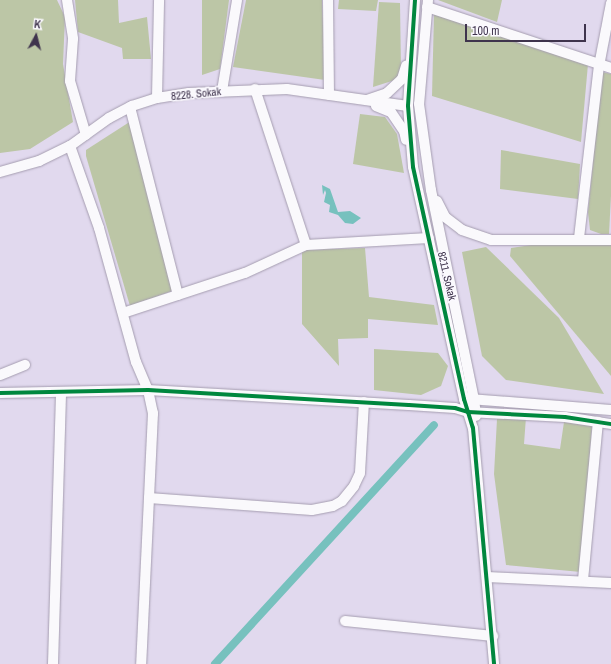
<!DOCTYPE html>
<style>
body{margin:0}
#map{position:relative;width:611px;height:664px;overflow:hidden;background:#e1d9ee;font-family:"Archivo Narrow",sans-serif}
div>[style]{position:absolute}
.green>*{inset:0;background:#bcc6a6}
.water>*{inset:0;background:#77c1be}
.canal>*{height:8px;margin:-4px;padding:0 4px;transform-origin:4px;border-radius:4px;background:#77c1be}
.roads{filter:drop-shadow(0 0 1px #a59db0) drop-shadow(0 0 1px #a59db0)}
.minor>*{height:10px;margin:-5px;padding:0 5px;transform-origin:5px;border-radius:5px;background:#faf9fc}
.cycleway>*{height:4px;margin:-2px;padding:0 2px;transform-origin:2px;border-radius:2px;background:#00873e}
span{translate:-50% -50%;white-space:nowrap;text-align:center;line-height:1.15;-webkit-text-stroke:3px #fbf9ff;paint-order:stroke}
.street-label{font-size:11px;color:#3f344d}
.north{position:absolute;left:16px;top:16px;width:40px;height:40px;-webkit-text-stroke:3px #fbf9ff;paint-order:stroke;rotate:7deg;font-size:11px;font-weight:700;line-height:16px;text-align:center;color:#3f344d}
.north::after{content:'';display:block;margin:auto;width:14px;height:18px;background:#3f344d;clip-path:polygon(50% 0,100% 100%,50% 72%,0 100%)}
.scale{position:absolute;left:465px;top:24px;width:121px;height:18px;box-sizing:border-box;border:2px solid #3f344d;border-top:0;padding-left:5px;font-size:12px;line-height:14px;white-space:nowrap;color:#3f344d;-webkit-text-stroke:3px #fbf9ff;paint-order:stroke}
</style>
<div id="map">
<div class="green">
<div style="clip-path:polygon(0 0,57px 0,65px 17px,63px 64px,73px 122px,30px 149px,0 153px)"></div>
<div style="clip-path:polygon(75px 0,118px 0,119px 23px,147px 17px,151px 59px,123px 59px,122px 48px,78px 32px)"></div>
<div style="clip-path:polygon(202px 0,229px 0,220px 69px,202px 75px)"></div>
<div style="clip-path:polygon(246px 0,322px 0,325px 80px,233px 67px)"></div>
<div style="clip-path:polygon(339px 0,378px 0,376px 11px,338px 9px)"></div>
<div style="clip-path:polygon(438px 0,502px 0,497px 22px)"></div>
<div style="clip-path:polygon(379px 2px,400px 3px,401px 72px,395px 80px,373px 87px)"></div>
<div style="clip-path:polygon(434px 14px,588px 64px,581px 142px,432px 96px)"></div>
<div style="clip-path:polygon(602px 72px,611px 74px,611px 196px,609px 234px,601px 234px,590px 230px,588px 212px)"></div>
<div style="clip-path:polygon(360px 114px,385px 117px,397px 134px,404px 173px,353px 164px)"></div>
<div style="clip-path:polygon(131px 121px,172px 291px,130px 306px,86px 156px,86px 150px)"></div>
<div style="clip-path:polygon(501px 150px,580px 164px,578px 199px,500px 189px)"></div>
<div style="clip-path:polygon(611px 240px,611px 376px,510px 256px,511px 248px,558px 241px)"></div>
<div style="clip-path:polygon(486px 247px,559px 318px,604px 394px,506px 380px,482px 356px,462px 252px)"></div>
<div style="clip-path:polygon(365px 248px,369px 297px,434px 305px,438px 325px,368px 319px,368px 338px,338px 339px,339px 366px,302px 324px,302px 250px)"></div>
<div style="clip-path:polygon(374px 349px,438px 353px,448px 366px,441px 386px,421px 395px,374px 390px)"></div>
<div style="clip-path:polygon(526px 417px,524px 444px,560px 449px,564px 422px,592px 426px,581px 572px,506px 565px,494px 474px,497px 419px)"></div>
</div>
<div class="water">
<div style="clip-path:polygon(322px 185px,330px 189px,338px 212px,350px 211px,361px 218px,353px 224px,345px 223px,338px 215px,329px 212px,330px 205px,324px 202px,326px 193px,325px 190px,323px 195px)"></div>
</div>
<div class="canal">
<div style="left:215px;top:664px;width:324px;rotate:-47.5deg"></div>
</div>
<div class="roads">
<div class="minor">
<div style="left:67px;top:0;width:39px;rotate:81deg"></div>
<div style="left:73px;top:39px;width:42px;rotate:94.1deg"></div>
<div style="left:70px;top:81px;width:56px;rotate:73.5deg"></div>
<div style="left:328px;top:0;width:95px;rotate:89.4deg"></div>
<div style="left:415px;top:0;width:106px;rotate:93.8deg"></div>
<div style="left:408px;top:106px;width:61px;rotate:85.3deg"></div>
<div style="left:413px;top:167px;width:238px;rotate:77.6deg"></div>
<div style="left:464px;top:399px;width:30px;rotate:73deg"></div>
<div style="left:473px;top:428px;width:237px;rotate:84.9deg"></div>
<div style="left:428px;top:0;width:104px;rotate:94.9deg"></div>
<div style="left:419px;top:104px;width:87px;rotate:82.1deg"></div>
<div style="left:431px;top:190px;width:213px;rotate:78.4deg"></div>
<div style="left:474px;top:399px;width:17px;rotate:83deg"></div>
<div style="left:427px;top:7px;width:194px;rotate:18.3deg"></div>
<div style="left:255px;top:89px;width:164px;rotate:71.9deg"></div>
<div style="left:222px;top:91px;width:92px;rotate:-80.6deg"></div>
<div style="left:157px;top:98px;width:98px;rotate:-88.8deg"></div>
<div style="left:367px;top:100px;width:21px;rotate:-19deg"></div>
<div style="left:387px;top:93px;width:21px;rotate:-43deg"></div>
<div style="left:402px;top:79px;width:14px;rotate:-73deg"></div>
<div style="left:376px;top:106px;width:16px;rotate:22deg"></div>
<div style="left:391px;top:112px;width:23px;rotate:56deg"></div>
<div style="left:404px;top:131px;width:9px;rotate:77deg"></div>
<div style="left:130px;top:107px;width:194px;rotate:75.7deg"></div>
<div style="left:70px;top:146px;width:87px;rotate:70.5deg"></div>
<div style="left:99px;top:228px;width:139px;rotate:74.6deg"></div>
<div style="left:136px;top:362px;width:30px;rotate:67deg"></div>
<div style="left:148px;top:390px;width:24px;rotate:78deg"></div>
<div style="left:153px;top:413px;width:251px;rotate:92.7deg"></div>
<div style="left:0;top:172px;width:41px;rotate:-15.8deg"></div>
<div style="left:39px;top:161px;width:34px;rotate:-26deg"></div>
<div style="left:70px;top:146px;width:48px;rotate:-35.7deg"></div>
<div style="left:109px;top:118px;width:26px;rotate:-28deg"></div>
<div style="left:132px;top:106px;width:26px;rotate:-18deg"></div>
<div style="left:157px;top:98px;width:32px;rotate:-9deg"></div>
<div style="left:189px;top:93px;width:98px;rotate:-2.3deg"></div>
<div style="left:287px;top:89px;width:122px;rotate:8deg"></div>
<div style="left:437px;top:201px;width:18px;rotate:63deg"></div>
<div style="left:445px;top:217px;width:21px;rotate:37deg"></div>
<div style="left:462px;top:230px;width:31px;rotate:19deg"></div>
<div style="left:491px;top:240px;width:120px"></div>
<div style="left:579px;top:238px;width:173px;rotate:-83.4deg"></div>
<div style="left:599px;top:66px;width:64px;rotate:-79.2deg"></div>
<div style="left:123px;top:313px;width:128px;rotate:-18.2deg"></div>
<div style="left:245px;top:273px;width:67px;rotate:-24.7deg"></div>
<div style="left:306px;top:245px;width:123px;rotate:-3.3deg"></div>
<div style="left:0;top:375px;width:27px;rotate:-22deg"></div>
<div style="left:0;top:393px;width:148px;rotate:-1.2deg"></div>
<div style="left:148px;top:390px;width:261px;rotate:3.3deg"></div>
<div style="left:409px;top:405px;width:46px;rotate:3.7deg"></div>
<div style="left:455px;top:408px;width:14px;rotate:17deg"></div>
<div style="left:468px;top:412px;width:97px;rotate:3deg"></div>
<div style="left:565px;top:417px;width:47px;rotate:8.7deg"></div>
<div style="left:469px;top:399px;width:142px;rotate:4.4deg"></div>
<div style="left:149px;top:498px;width:163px;rotate:4.2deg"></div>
<div style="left:312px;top:510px;width:21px;rotate:-11deg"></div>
<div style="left:333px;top:506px;width:10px;rotate:-29deg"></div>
<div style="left:342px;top:501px;width:19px;rotate:-51deg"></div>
<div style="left:354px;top:486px;width:14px;rotate:-65deg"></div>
<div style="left:360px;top:473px;width:71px;rotate:-86.8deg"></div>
<div style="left:487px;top:577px;width:124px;rotate:2.8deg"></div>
<div style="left:583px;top:580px;width:159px;rotate:-84.6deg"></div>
<div style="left:345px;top:621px;width:149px;rotate:5.8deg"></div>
<div style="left:53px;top:664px;width:271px;rotate:-88.3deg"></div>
</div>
</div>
<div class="cycleway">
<div style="left:415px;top:0;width:106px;rotate:93.8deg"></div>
<div style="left:408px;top:106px;width:61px;rotate:85.3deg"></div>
<div style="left:413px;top:167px;width:238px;rotate:77.6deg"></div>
<div style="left:464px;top:399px;width:30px;rotate:73deg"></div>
<div style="left:473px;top:428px;width:237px;rotate:84.9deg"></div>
<div style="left:0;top:393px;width:148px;rotate:-1.2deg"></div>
<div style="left:148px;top:390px;width:261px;rotate:3.3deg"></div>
<div style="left:409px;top:405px;width:46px;rotate:3.7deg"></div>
<div style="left:455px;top:408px;width:14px;rotate:17deg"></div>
<div style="left:468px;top:412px;width:97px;rotate:3deg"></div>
<div style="left:565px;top:417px;width:47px;rotate:8.7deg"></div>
</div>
<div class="street-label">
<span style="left:196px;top:94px;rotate:-6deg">8228. Sokak</span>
<span style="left:447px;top:276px;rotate:77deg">8211. Sokak</span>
</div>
<div class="north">K</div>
<div class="scale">100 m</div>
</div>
